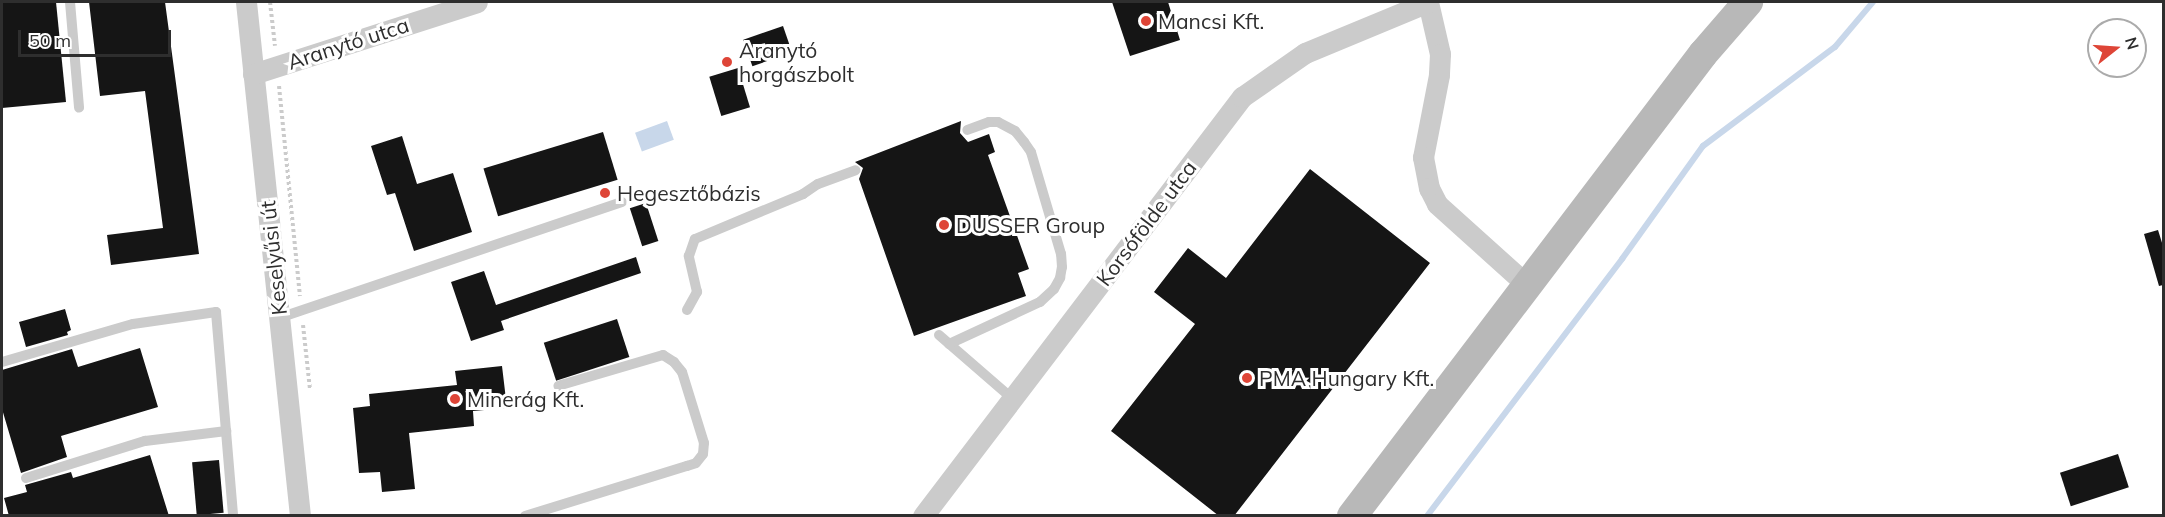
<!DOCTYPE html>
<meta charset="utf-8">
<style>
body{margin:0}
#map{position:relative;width:2165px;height:517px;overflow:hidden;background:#fff;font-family:Mulish,sans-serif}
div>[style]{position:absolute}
.water>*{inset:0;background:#c8d7ea;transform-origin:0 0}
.stream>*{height:6px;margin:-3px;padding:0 3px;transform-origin:3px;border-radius:3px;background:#c8d7ea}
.building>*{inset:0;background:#151515;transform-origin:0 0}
.path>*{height:4px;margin-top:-2px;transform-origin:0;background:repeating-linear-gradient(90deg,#cbcbcb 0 3px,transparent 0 6px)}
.service>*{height:10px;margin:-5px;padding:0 5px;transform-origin:5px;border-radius:5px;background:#cbcbcb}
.minor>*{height:21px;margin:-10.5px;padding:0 10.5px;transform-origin:10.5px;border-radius:10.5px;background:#cbcbcb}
.secondary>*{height:30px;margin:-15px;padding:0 15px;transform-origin:15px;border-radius:15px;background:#b8b8b8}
.dots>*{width:16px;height:16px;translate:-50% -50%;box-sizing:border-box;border:3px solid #fff;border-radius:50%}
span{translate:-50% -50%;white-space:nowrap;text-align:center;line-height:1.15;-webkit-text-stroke:6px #fff;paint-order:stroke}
.poi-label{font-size:21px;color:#2e2e2e}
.left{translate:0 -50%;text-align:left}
.street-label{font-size:21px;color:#2e2e2e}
.frame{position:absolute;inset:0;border:3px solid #2e2e2e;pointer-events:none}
.north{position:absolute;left:2087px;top:18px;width:60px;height:60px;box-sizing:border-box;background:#fff;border:2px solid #ababab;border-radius:50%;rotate:73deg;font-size:16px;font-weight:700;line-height:24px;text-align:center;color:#2e2e2e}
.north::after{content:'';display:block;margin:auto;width:21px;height:27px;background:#de4537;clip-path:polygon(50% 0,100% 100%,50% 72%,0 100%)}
.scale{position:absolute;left:18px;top:30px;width:153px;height:27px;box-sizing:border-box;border:3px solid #2e2e2e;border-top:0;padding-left:8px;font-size:18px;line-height:21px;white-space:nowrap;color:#2e2e2e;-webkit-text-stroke:4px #fff;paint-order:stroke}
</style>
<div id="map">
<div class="water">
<div style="left:667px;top:121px;width:20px;height:34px;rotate:70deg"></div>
</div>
<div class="stream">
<div style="left:1427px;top:516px;width:323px;rotate:-52.8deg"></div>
<div style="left:1622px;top:259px;width:139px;rotate:-54.4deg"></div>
<div style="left:1703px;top:146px;width:165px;rotate:-36.9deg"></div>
<div style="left:1835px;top:47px;width:59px;rotate:-49.8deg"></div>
</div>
<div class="building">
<div style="clip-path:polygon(2px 2px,56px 2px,66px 102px,2px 108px)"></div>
<div style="clip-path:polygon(89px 2px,165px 2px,199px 254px,111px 265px,107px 235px,163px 228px,145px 91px,100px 96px)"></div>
<div style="clip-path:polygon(1112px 2px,1168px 2px,1180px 40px,1130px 56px)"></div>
<div style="left:783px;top:26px;width:28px;height:42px;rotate:71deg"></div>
<div style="left:738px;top:68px;width:41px;height:30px;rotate:73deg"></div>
<div style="clip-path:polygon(961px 121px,960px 133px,968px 142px,989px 134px,995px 152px,988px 155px,1029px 269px,1018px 273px,1026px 296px,914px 336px,859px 179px,863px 168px,855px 162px)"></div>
<div style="left:603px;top:132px;width:50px;height:125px;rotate:73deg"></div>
<div style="clip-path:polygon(402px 136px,417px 184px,453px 173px,472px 232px,414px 251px,395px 193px,387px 195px,371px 146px)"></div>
<div style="clip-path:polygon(1310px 169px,1430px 263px,1234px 516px,1219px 516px,1111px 431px,1195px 324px,1154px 292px,1188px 248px,1226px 278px)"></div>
<div style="left:646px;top:203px;width:40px;height:17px;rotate:72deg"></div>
<div style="clip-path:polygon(2158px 230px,2163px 246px,2163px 285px,2159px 286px,2144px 234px)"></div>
<div style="clip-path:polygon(636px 257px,641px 273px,501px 321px,504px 330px,471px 341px,451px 282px,484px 271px,496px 305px)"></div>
<div style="clip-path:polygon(65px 309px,71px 330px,67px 332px,68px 335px,26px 347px,19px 322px)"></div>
<div style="left:617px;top:319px;width:40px;height:77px;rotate:72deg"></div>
<div style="clip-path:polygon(140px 348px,158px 407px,61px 436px,67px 457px,21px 473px,2px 409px,2px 370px,72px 349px,78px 367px)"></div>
<div style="clip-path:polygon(502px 366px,507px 408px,473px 411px,474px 426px,409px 433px,415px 489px,382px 492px,380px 472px,359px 473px,353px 408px,370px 406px,369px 394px,457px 385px,455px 371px)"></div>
<div style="left:2118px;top:454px;width:35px;height:61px;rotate:72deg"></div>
<div style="clip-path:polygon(150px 455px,169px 516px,9px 516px,4px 498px,27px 492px,25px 485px,71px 472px,73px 478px)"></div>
<div style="left:219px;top:460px;width:53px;height:27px;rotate:85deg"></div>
</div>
<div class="path">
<div style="left:270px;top:2px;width:44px;rotate:83.5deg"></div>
<div style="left:279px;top:86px;width:211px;rotate:84.3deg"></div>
<div style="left:303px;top:325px;width:64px;rotate:83.8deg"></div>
</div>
<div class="service">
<div style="left:70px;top:2px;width:106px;rotate:85.1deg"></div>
<div style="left:687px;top:310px;width:21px;rotate:-61deg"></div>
<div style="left:697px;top:292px;width:37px;rotate:-103deg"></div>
<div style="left:689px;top:256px;width:18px;rotate:-71deg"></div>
<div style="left:695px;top:239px;width:117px;rotate:-22.6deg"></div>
<div style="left:803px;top:194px;width:18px;rotate:-34deg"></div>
<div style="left:818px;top:184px;width:40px;rotate:-20.2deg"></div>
<div style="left:279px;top:318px;width:362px;rotate:-18.7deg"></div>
<div style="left:939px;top:335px;width:98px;rotate:40.9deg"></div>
<div style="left:949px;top:344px;width:100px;rotate:-24.8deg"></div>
<div style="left:1040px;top:302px;width:19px;rotate:-43deg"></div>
<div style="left:1054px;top:289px;width:13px;rotate:-61deg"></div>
<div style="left:1060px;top:278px;width:11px;rotate:-80deg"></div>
<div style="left:1062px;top:267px;width:13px;rotate:-94deg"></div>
<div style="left:1061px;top:254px;width:106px;rotate:-106.4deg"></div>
<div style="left:1031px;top:152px;width:12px;rotate:-125deg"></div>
<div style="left:1024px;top:142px;width:14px;rotate:-129deg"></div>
<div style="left:1015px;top:131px;width:19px;rotate:-152deg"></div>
<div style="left:998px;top:122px;width:9px;rotate:180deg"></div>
<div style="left:989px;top:122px;width:23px;rotate:160deg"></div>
<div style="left:2px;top:362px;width:136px;rotate:-16.2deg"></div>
<div style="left:133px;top:324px;width:84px;rotate:-8.2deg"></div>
<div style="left:216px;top:312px;width:205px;rotate:85.2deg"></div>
<div style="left:26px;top:478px;width:125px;rotate:-17.3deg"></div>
<div style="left:145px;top:441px;width:82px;rotate:-7deg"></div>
<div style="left:525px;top:516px;width:170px;rotate:-17.2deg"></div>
<div style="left:687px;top:466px;width:9px;rotate:-18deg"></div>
<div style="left:696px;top:463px;width:11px;rotate:-52deg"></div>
<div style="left:703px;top:454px;width:11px;rotate:-85deg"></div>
<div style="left:704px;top:443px;width:74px;rotate:-107.2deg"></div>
<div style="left:682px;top:372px;width:13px;rotate:-129deg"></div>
<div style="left:674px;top:362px;width:13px;rotate:-148deg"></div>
<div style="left:663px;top:355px;width:109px;rotate:163.6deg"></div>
</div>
<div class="minor">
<div style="left:246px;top:2px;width:517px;rotate:84deg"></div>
<div style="left:1428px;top:2px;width:53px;rotate:77deg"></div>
<div style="left:1440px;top:54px;width:21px;rotate:93deg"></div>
<div style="left:1439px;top:75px;width:84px;rotate:101deg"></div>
<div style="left:1423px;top:157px;width:32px;rotate:79deg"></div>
<div style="left:1429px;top:188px;width:18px;rotate:63deg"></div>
<div style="left:1437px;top:204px;width:121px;rotate:42deg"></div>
<div style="left:253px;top:74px;width:235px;rotate:-17.8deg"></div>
<div style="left:923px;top:516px;width:527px;rotate:-52.72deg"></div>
<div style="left:1242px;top:97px;width:77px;rotate:-34.9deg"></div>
<div style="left:1305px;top:53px;width:133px;rotate:-22.5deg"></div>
</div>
<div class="secondary">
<div style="left:1352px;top:516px;width:580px;rotate:-52.77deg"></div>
<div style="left:1703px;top:54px;width:69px;rotate:-49.1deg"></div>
</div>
<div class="dots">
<div style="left:1146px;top:21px;background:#de4537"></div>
<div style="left:727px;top:62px;background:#de4537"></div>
<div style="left:605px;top:193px;background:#de4537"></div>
<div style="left:944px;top:225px;background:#de4537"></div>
<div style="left:1247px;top:378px;background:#de4537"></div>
<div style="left:455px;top:399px;background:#de4537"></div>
</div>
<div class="poi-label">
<span class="left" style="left:1158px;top:21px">Mancsi Kft.</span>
<span class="left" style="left:739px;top:62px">Aranytó<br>horgászbolt</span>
<span class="left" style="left:617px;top:193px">Hegesztőbázis</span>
<span class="left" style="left:956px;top:225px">DUSSER Group</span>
<span class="left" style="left:1259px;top:378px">PMA Hungary Kft.</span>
<span class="left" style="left:467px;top:399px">Minerág Kft.</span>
</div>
<div class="street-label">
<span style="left:348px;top:43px;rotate:-18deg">Aranytó utca</span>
<span style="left:1146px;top:223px;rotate:-53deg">Korsófölde utca</span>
<span style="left:273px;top:258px;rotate:-96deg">Keselyűsi út</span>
</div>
<div class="frame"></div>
<div class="north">N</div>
<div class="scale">50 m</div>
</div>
